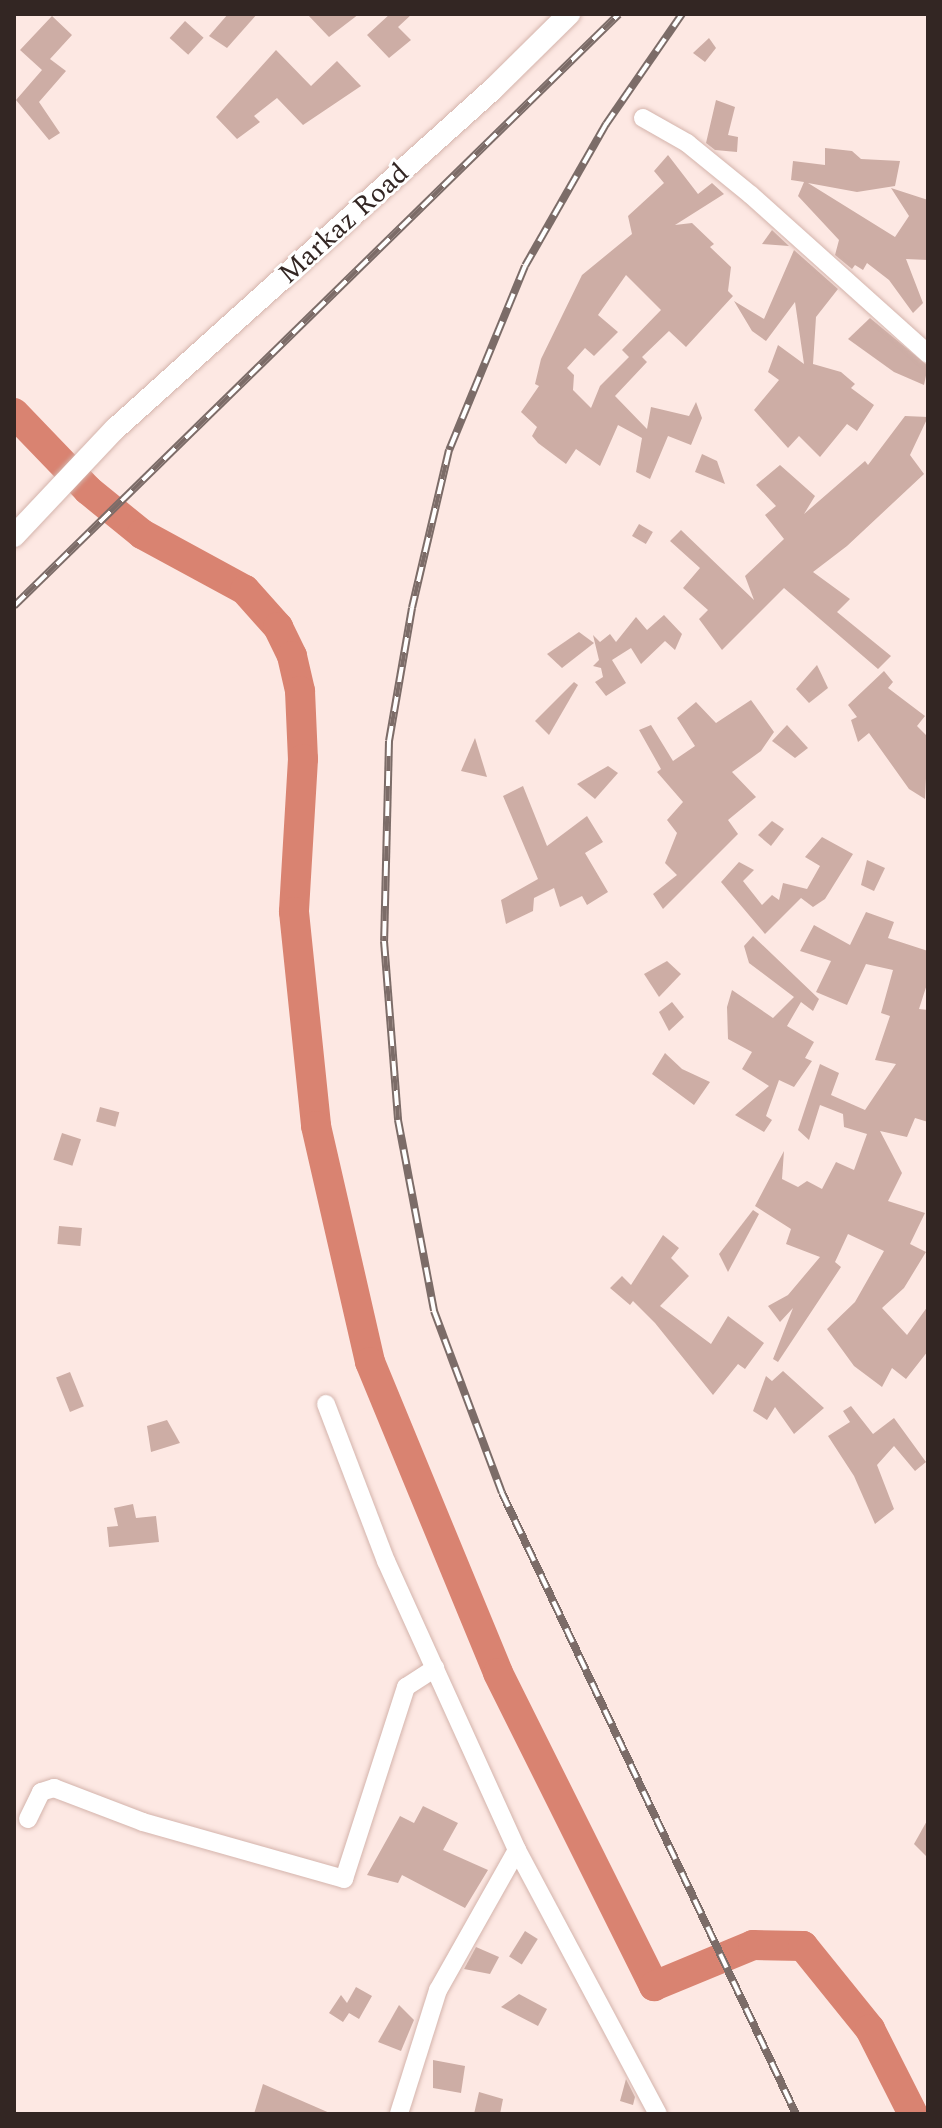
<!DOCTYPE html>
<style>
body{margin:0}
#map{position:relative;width:942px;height:2128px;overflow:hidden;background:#fde8e3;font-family:Spectral,serif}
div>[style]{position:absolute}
.river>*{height:30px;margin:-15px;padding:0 15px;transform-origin:15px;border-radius:15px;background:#d98371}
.building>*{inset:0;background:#cdada5;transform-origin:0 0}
.roads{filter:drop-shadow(0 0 2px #d4b4ac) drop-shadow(0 0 2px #d4b4ac)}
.minor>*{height:18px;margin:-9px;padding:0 9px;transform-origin:9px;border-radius:9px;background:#fff}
.tertiary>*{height:22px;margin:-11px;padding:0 11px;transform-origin:11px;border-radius:11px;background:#fff}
.rail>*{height:8px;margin-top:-4px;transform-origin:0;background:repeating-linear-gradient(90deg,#fff 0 15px,#7c6c68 0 30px);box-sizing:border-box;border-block:2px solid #7c6c68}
span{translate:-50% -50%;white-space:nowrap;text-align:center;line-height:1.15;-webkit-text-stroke:6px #fff;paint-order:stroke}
.street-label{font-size:28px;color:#332623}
.frame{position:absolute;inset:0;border:16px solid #332623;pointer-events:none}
</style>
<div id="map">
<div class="river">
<div style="left:14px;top:413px;width:107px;rotate:46.1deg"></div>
<div style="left:88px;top:490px;width:70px;rotate:39.2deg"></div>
<div style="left:142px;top:534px;width:117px;rotate:28.5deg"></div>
<div style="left:245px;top:590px;width:50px;rotate:48.3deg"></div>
<div style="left:278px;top:627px;width:32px;rotate:64deg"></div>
<div style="left:292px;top:656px;width:36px;rotate:77deg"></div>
<div style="left:300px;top:691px;width:68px;rotate:87.5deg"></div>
<div style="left:303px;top:759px;width:153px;rotate:93.4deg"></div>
<div style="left:294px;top:912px;width:215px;rotate:84.1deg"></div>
<div style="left:316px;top:1126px;width:242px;rotate:77.1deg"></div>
<div style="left:370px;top:1362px;width:336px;rotate:67.6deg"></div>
<div style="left:498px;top:1673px;width:350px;rotate:63.5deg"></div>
<div style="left:654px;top:1986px;width:107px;rotate:-22.5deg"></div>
<div style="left:753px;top:1945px;width:50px;rotate:1.1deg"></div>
<div style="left:803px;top:1946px;width:107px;rotate:51.1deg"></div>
<div style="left:870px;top:2029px;width:95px;rotate:63.2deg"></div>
</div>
<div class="building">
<div style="clip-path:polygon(228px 14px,257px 14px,227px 48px,209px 36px)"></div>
<div style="clip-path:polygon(307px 14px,359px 14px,329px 37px)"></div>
<div style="clip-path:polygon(390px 14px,412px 14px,398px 27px,411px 40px,389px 58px,367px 35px)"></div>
<div style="clip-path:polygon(52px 16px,72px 35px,50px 59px,66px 71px,39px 102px,60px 133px,49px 140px,16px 100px,42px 70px,20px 50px)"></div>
<div style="left:185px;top:21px;width:25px;height:23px;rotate:42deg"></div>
<div style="clip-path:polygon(709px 38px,716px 48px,705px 62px,693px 53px)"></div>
<div style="clip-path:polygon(276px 50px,311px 86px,337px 61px,361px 86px,303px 125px,277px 98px,254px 116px,260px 122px,237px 139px,216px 117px)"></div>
<div style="clip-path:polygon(716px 100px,735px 107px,728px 135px,738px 137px,737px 152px,715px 150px,706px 143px)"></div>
<div style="clip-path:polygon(825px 148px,852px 151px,861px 159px,900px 161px,895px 186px,857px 192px,808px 183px,895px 237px,909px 216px,891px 188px,928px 200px,928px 260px,906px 259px,923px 303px,913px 313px,889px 280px,867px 263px,863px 270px,855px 265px,852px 269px,835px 255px,839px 240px,798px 196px,804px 182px,791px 180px,793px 161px,825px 165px)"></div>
<div style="clip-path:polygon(evenodd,668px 155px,698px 194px,712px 183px,724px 194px,675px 225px,692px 223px,714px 244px,710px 247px,731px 267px,728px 291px,733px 296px,686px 347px,669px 331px,642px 357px,647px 362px,615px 396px,647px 429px,651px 407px,689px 416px,696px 402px,702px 418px,691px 445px,668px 436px,650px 479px,636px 472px,642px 438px,618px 425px,600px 466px,576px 449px,566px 464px,538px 443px,532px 436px,537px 427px,521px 412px,539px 386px,535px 384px,541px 359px,582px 275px,632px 234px,628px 216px,664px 183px,654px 171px,668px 155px,626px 275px,661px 310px,622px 350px,629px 357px,600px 386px,591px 408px,573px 390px,574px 375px,567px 368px,585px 348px,594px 356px,618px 332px,598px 315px,626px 275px)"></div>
<div style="clip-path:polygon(772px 230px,789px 246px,762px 244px)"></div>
<div style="clip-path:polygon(794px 250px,838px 289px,816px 317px,813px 364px,841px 372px,855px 384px,851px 388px,874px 405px,857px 431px,847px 424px,820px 457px,799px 436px,788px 448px,754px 410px,779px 380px,768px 372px,778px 345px,804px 364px,795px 302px,766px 341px,752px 331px,734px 301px,764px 319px)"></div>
<div style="clip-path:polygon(870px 318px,928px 366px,924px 385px,894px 372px,848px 339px)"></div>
<div style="clip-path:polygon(905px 416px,928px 417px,910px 455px,924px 474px,847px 546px,813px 572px,850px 599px,837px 612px,891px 656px,878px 669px,784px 588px,722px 650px,699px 619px,708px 610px,683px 588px,700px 568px,670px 541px,681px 530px,754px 600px,745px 576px,784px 539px,765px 515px,776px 506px,756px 485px,780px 465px,815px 496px,804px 514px,865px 461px,868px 465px)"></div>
<div style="clip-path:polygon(702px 454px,717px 461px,725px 484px,695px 472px)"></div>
<div style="left:639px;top:524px;width:16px;height:14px;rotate:30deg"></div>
<div style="clip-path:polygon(664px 615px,682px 634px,675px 650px,665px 641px,641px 664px,631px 648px,612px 660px,626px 683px,606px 696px,595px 682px,603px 677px,601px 668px,593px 666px,599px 660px,593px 635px,600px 642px,610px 634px,616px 642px,636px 617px,647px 630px)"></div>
<div style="clip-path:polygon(579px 632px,594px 643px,562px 668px,547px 654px)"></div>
<div style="clip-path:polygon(817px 665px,828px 688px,809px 703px,796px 689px)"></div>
<div style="clip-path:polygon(884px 671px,893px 682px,888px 688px,925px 716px,917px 726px,928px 737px,925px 799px,909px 789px,869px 733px,858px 742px,851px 720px,857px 717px,848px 705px)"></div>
<div style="clip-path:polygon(574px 682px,578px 685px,549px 735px,535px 721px)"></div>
<div style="clip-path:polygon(751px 700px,774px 732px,761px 751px,732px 772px,756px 797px,728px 820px,738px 834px,663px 909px,653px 894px,677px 875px,665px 863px,677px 833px,667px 820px,683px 802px,657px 772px,661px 769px,639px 730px,651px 725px,673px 761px,695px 746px,677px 718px,696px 702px,716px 723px)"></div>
<div style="clip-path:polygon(787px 725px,808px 748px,795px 758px,772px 741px)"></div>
<div style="clip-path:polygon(475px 738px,487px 777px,461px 771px)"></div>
<div style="clip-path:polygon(608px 766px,618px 773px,595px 799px,577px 784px)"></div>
<div style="clip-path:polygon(523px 786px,547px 846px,587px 816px,603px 842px,585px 853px,608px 892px,587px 905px,582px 896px,560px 907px,554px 888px,534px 898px,533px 911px,506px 924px,501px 900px,538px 879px,503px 796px)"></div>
<div style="clip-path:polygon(772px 821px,784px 829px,771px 846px,758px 835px)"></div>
<div style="clip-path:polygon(822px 837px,853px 854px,825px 899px,813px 907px,801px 898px,765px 934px,721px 882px,739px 862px,754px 870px,743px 881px,762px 905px,772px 895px,779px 900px,783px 883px,807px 889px,820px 866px,805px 857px)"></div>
<div style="clip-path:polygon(867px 860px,885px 868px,874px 891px,861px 885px)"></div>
<div style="clip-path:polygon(866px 912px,894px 922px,888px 938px,928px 951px,928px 981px,919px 1009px,928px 1010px,928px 1122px,915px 1118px,907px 1137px,880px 1131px,902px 1173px,888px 1201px,925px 1213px,910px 1244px,926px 1252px,904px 1288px,882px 1308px,907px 1335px,928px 1306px,928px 1351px,906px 1379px,892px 1368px,882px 1387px,854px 1366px,827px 1329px,855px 1302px,884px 1251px,848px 1234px,835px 1262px,841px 1267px,778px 1362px,773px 1359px,793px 1308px,780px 1322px,768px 1306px,788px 1295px,820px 1257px,786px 1244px,791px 1229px,755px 1206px,784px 1151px,782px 1179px,798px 1187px,807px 1181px,822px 1189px,836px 1162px,854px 1170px,867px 1134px,844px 1127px,843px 1114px,820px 1105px,809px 1140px,798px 1130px,820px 1064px,839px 1073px,831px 1095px,865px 1110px,896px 1064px,875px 1060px,890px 1016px,881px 1013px,893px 970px,866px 964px,847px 1005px,816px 992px,831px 961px,800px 951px,814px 925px,850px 945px)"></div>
<div style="clip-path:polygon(753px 936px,819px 999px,813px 1011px,801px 1002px,787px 1026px,814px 1042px,805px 1058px,812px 1061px,794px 1087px,779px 1080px,766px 1116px,772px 1120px,764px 1132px,735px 1115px,769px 1086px,742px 1069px,752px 1052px,728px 1039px,727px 1007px,732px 990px,773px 1018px,794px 997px,749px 963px,744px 946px)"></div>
<div style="clip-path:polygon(667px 961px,681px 974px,659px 997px,644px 974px)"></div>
<div style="clip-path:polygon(672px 1002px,684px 1017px,669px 1031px,659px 1012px)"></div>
<div style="clip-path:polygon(665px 1053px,682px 1069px,710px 1082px,694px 1105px,652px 1074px)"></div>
<div style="left:100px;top:1107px;width:20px;height:15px;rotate:15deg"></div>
<div style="left:62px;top:1133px;width:20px;height:28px;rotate:18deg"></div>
<div style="clip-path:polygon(753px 1210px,759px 1214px,728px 1272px,719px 1254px)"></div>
<div style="left:59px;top:1226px;width:23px;height:18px;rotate:5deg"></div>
<div style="clip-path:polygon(663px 1235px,679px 1248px,671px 1258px,689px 1276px,660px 1306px,711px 1344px,728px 1316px,764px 1343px,745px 1369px,738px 1364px,713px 1395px,655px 1323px,633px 1301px,630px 1305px,610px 1288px,622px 1276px,631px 1285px)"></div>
<div style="clip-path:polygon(783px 1371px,824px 1408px,794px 1434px,775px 1407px,767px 1420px,753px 1411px,766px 1376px,772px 1381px)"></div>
<div style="left:70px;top:1372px;width:37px;height:15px;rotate:68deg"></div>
<div style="clip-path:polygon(851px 1406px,873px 1434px,894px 1418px,926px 1462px,915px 1471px,894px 1446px,877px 1465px,894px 1509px,875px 1524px,854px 1476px,828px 1436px,850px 1422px,843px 1411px)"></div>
<div style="clip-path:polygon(167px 1420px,180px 1443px,151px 1452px,147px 1426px)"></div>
<div style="clip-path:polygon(133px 1504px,136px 1518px,156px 1516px,159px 1542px,109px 1547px,107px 1527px,118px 1526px,114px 1508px)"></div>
<div style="clip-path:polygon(423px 1806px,458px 1823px,443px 1850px,488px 1870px,465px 1908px,402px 1875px,398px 1883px,367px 1875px,400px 1816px,414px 1823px)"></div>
<div style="clip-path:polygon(928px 1819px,928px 1858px,914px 1844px)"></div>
<div style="left:525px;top:1931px;width:15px;height:30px;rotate:32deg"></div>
<div style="clip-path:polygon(476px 1947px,499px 1957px,490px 1974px,464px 1969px)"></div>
<div style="clip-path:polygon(356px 1987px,372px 1996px,359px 2019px,349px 2013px,343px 2022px,329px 2013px,341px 1995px,347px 2003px)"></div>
<div style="clip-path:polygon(519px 1994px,547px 2009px,538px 2026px,501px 2007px)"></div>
<div style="clip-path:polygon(399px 2005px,414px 2020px,401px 2051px,378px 2042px)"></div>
<div style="clip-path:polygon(433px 2060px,465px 2066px,461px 2093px,433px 2088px)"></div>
<div style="clip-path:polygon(626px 2079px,635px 2097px,633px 2105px,620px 2101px)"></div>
<div style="clip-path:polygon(263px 2084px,332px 2114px,254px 2114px)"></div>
<div style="clip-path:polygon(479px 2092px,503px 2099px,500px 2114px,474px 2114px)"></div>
</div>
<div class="roads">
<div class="minor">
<div style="left:643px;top:118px;width:51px;rotate:29.6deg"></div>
<div style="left:687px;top:143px;width:82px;rotate:39.1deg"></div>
<div style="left:751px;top:195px;width:238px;rotate:41.9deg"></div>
<div style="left:326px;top:1404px;width:168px;rotate:69.1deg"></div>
<div style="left:386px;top:1561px;width:317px;rotate:65.6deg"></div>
<div style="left:517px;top:1850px;width:161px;rotate:119.4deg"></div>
<div style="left:438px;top:1990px;width:130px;rotate:107.5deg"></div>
<div style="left:28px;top:1819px;width:30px;rotate:-64deg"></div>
<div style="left:41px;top:1792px;width:14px;rotate:-17deg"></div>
<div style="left:54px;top:1788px;width:95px;rotate:20.9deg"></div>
<div style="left:143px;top:1822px;width:209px;rotate:15.8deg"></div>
<div style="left:344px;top:1879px;width:202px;rotate:-72.1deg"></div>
<div style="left:406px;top:1687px;width:35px;rotate:-33deg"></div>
<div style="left:517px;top:1850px;width:299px;rotate:61.9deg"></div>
</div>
<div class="tertiary">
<div style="left:14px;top:536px;width:147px;rotate:-46.7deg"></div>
<div style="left:115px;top:429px;width:508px;rotate:-41.97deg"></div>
<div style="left:493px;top:89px;width:107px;rotate:-44.6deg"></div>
</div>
</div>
<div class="rail">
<div style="left:682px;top:14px;width:134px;rotate:124.6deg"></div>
<div style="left:606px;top:124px;width:163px;rotate:119.7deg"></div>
<div style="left:525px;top:266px;width:199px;rotate:112.4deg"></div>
<div style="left:449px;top:450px;width:162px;rotate:103.2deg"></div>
<div style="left:412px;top:608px;width:135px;rotate:99.8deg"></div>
<div style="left:389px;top:741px;width:200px;rotate:91.4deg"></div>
<div style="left:384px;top:941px;width:180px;rotate:85.5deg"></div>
<div style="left:398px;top:1120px;width:194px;rotate:79.3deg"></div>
<div style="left:434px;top:1311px;width:194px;rotate:69.5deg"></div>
<div style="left:502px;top:1493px;width:687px;rotate:64.67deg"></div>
<div style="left:14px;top:606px;width:846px;rotate:-44.38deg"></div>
</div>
<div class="street-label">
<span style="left:344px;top:224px;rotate:-42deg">Markaz Road</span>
</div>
<div class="frame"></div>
</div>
